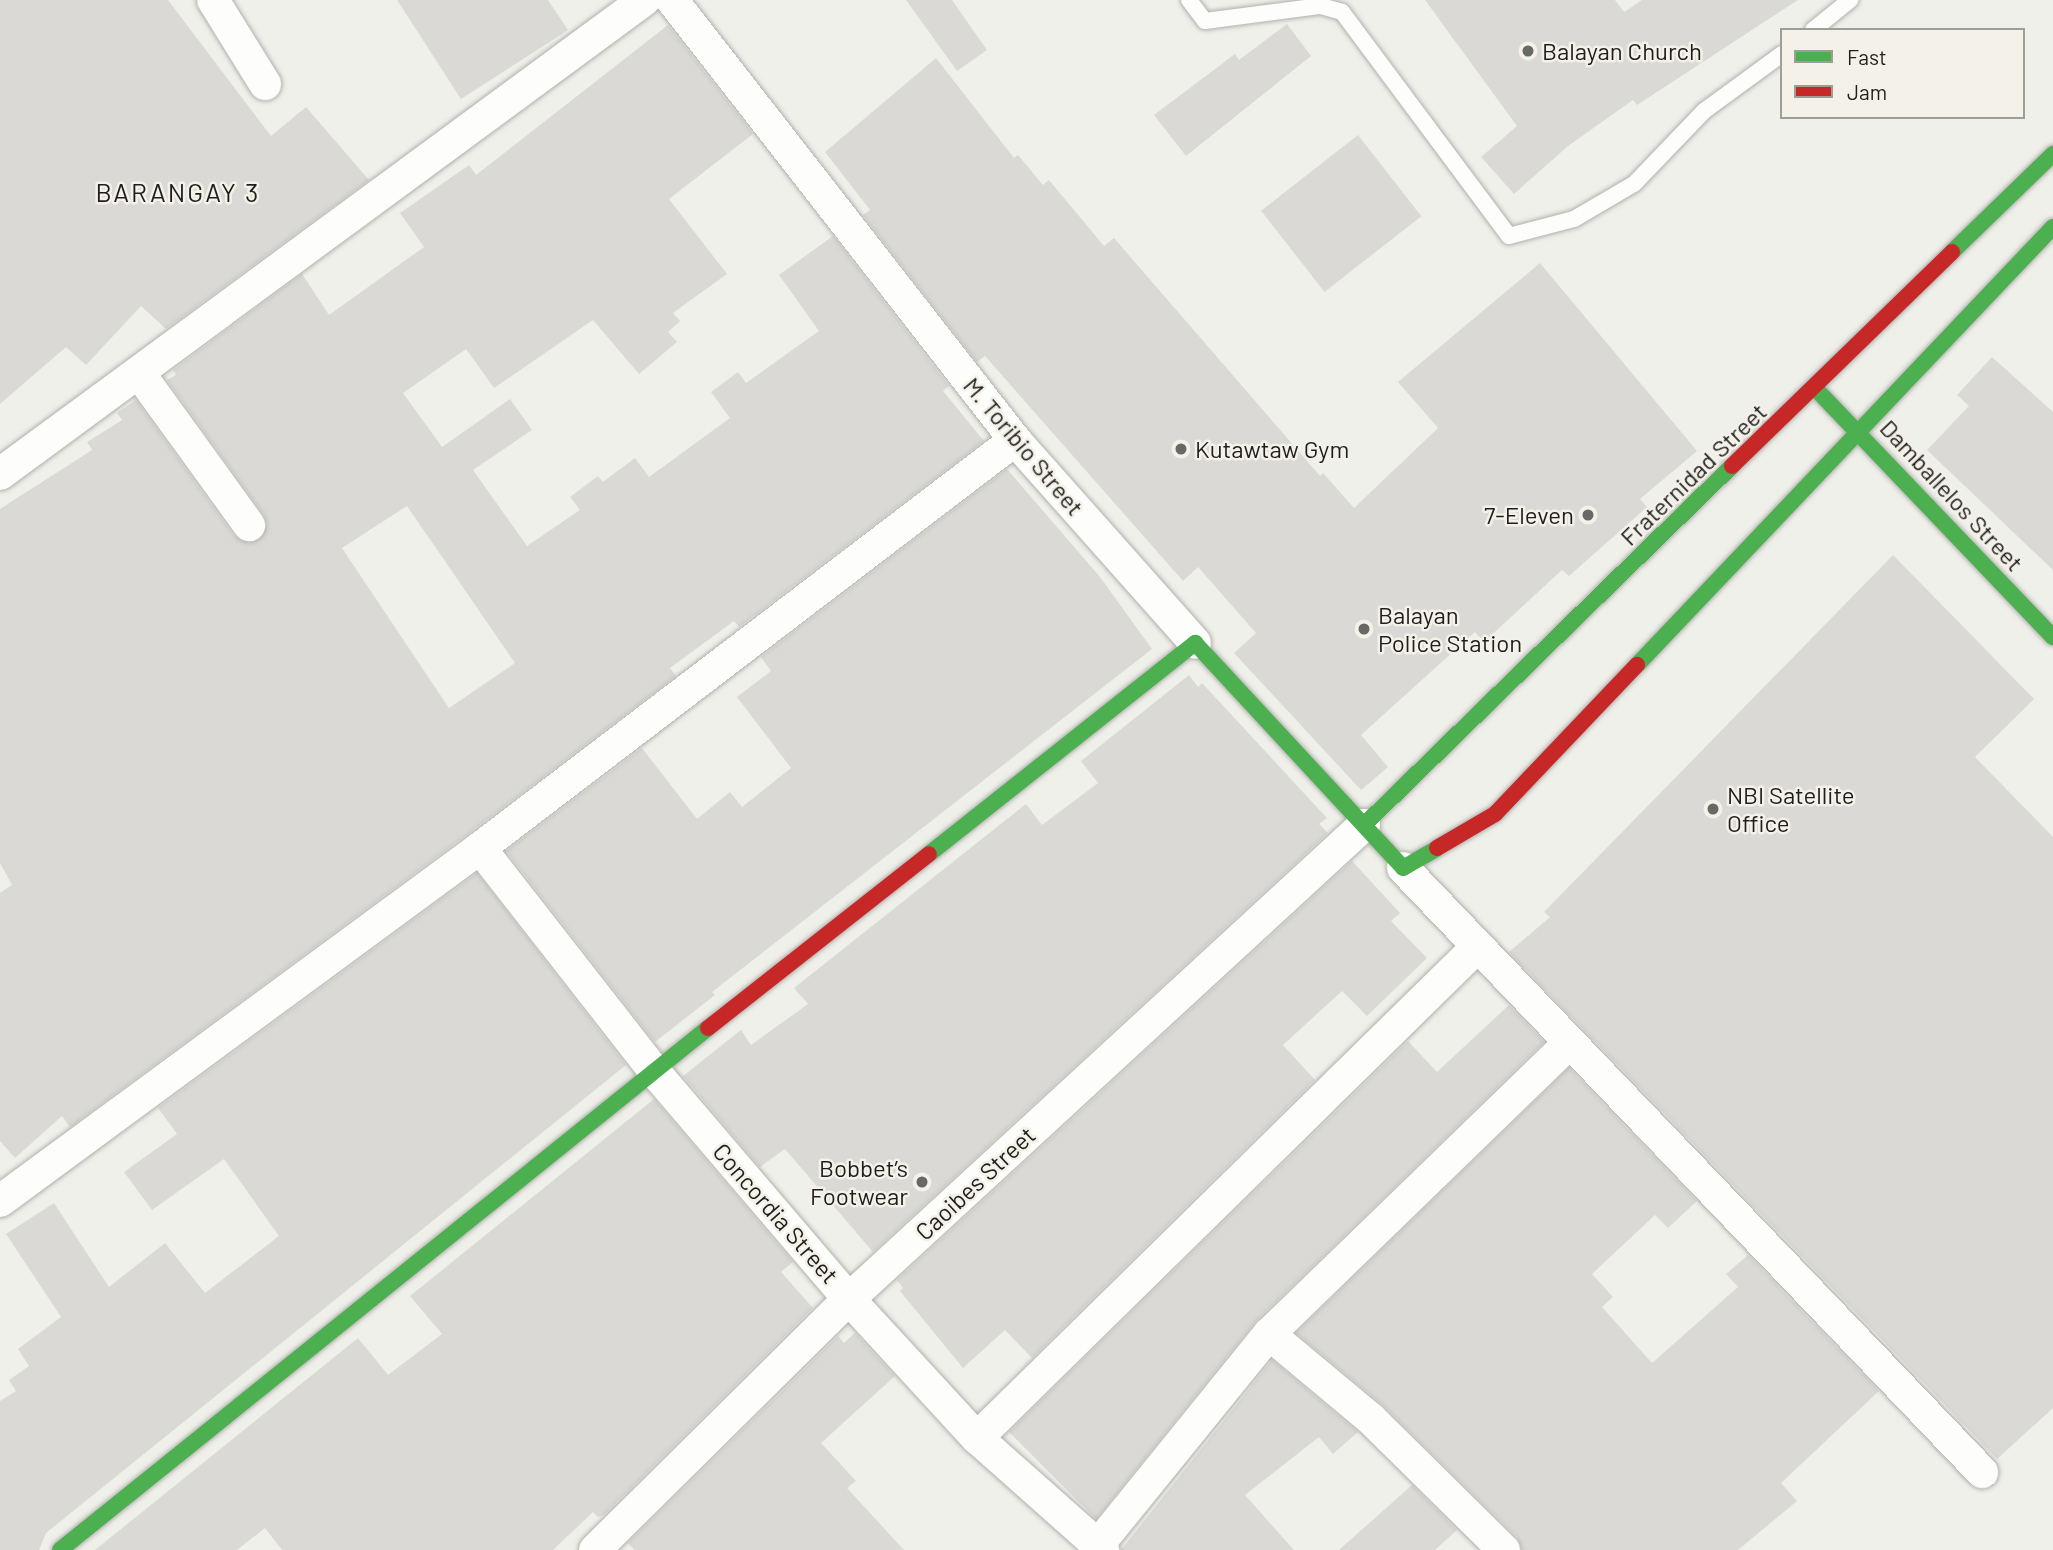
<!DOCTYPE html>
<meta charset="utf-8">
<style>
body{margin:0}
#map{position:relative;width:2053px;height:1550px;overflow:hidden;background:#f0f0eb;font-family:Barlow,sans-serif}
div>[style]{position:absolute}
.building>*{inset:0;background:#dad9d5;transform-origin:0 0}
.roads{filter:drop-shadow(0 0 2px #b1b0ac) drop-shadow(0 0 2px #b1b0ac)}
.lane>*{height:16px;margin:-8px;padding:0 8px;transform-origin:8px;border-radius:8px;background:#fdfdfc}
.street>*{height:32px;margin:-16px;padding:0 16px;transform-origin:16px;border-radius:16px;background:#fdfdfc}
.fast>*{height:16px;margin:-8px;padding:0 8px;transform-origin:8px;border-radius:8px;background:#4caf50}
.jam>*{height:16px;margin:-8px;padding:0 8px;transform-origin:8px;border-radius:8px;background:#c62828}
.dots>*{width:19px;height:19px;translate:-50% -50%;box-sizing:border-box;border:4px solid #f3f1e8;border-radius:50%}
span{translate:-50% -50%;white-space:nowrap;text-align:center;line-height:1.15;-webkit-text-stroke:5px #f3f1e8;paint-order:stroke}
.poi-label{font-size:24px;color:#1f1e1b}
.left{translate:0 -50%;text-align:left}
.right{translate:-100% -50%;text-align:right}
.street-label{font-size:24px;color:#1f1e1b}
.neighbourhood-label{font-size:26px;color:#1f1e1b;letter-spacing:2px}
.legend{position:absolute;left:1780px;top:28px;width:245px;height:91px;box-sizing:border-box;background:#f3f1e8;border:2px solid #9e9d96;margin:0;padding:9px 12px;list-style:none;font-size:21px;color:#1f1e1b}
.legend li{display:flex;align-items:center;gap:14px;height:35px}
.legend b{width:35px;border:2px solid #9e9d96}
</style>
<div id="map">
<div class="building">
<div style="clip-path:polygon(0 0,168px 0,271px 136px,306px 107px,369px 180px,166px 329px,141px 306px,86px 365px,66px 347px,0 404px)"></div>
<div style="clip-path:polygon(397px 0,548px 0,568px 30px,461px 99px)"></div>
<div style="clip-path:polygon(906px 0,952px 0,987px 50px,957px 71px)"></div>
<div style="clip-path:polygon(1425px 0,1615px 0,1624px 12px,1642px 0,1798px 0,1637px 105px,1633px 100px,1568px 146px,1514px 194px,1481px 157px,1517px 126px)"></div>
<div style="clip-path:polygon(1287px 24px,1311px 56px,1186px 156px,1154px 115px,1235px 54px,1239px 60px)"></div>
<div style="clip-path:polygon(evenodd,668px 25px,753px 134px,669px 199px,727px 274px,673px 313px,680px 321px,668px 332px,677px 342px,639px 374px,593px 320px,494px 388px,466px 349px,403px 393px,442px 447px,510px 399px,532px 430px,473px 470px,527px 546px,580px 510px,570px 497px,598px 476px,603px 482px,635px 458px,649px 477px,730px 418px,711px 392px,738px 372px,746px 383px,819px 331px,779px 275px,833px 236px,949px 386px,943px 391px,984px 441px,739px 627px,734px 621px,670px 668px,676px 676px,469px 833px,70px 1127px,62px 1116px,15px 1158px,0 1141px,0 893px,12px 885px,0 863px,0 509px,92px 450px,87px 442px,122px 420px,117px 413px,136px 400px,234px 536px,250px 543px,260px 539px,267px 524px,264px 515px,167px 380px,176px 375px,173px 370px,302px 274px,329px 315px,424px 247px,400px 213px,469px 165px,476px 175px,668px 25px,407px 506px,515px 663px,449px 708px,342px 548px,407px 506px)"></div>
<div style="clip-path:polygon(936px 58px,1014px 158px,1018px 155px,1043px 185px,1049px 180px,1104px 246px,1114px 238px,1320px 476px,1323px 473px,1354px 508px,1438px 428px,1398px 382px,1540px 263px,1697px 451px,1640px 499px,1647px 507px,1569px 576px,1562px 570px,1484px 642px,1475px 632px,1361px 735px,1388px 767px,1361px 790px,1234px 653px,1256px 633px,1198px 567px,1183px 581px,985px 356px,977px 362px,863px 215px,870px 210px,825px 152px)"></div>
<div style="left:1358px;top:135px;width:103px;height:123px;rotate:52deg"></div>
<div style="clip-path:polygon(1992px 357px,2053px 412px,2053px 570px,1927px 450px,1969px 406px,1957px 395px)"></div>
<div style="clip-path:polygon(1007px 469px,1100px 577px,1152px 649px,712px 992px,715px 995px,655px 1042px,506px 851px,642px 748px,697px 819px,730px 792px,742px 807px,791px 768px,737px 697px,771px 671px,761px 657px)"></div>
<div style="clip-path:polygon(1893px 555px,2034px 699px,1975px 757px,2053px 837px,2053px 1408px,1997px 1459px,1509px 952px,1550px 917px,1544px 912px)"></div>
<div style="clip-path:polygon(1189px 675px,1198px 687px,1202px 683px,1327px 818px,1319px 824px,1328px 833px,873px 1252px,785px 1149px,760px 1167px,683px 1076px,741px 1030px,751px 1045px,808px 1004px,794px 988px,1026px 804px,1042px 825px,1098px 783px,1081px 761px)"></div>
<div style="clip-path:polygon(1352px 861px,1400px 913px,1391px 921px,1427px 958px,1367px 1016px,1342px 991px,1283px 1045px,1315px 1080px,1032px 1358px,1005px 1330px,963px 1368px,900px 1291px,903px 1288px,897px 1280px)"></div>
<div style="clip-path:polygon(477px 873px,626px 1065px,46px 1533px,39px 1550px,0 1550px,0 1401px,16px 1391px,9px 1380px,29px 1366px,18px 1349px,61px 1317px,6px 1234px,54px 1203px,109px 1287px,165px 1243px,205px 1293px,279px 1236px,224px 1159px,152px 1210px,124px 1172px,177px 1134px,158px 1108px)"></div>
<div style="clip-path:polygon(1509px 1005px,1544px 1042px,1256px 1321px,1096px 1519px,1009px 1432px,1408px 1041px,1437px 1072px)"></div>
<div style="clip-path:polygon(1569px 1068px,1697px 1201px,1668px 1228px,1655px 1215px,1592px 1274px,1613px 1297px,1602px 1307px,1652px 1363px,1738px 1287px,1726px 1274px,1748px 1255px,1879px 1391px,1781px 1483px,1797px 1501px,1738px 1550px,1522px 1550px,1517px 1537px,1384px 1406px,1296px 1333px)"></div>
<div style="clip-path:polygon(654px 1099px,793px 1262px,781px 1272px,813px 1308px,604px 1515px,598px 1517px,593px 1512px,553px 1550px,282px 1550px,265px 1528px,237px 1550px,95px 1550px,358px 1338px,388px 1375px,442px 1334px,410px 1296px)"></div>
<div style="clip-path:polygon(855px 1333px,895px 1376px,821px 1443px,856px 1481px,847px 1488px,904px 1550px,634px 1550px,628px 1543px,838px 1336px,844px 1343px)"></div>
<div style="clip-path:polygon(1272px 1360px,1358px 1432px,1333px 1454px,1319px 1437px,1245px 1495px,1294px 1550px,1121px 1550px)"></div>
<div style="clip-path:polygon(1412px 1485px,1457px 1530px,1435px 1550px,1339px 1550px)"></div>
</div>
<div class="roads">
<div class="lane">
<div style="left:1189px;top:0;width:26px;rotate:53deg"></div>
<div style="left:1205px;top:21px;width:117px;rotate:-7.4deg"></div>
<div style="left:1321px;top:6px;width:22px;rotate:16deg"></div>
<div style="left:1342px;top:12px;width:279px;rotate:53.3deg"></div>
<div style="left:1509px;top:236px;width:67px;rotate:-14.7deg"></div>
<div style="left:1574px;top:219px;width:69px;rotate:-30.3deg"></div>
<div style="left:1634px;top:184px;width:101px;rotate:-46.2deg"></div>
<div style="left:1704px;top:111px;width:97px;rotate:-36.2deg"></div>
<div style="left:1813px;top:30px;width:48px;rotate:-39deg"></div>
</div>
<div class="street">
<div style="left:213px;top:0;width:99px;rotate:58.2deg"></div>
<div style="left:672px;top:0;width:558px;rotate:52.06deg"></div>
<div style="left:1015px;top:440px;width:271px;rotate:48.4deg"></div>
<div style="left:139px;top:373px;width:188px;rotate:54.1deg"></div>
<div style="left:0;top:474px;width:800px;rotate:-36.35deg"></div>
<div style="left:480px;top:848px;width:283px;rotate:52deg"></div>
<div style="left:654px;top:1071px;width:300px;rotate:49.5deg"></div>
<div style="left:849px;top:1299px;width:189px;rotate:47.4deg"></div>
<div style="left:977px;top:1438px;width:169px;rotate:41.6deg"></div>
<div style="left:1403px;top:868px;width:837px;rotate:46.21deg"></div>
<div style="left:0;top:1201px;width:596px;rotate:-36.33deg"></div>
<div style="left:480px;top:848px;width:673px;rotate:-37.33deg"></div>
<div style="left:1269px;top:1334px;width:133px;rotate:39.8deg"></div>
<div style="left:1371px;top:1419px;width:187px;rotate:44.6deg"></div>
<div style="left:977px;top:1438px;width:701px;rotate:-44.48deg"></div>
<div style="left:1098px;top:1545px;width:272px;rotate:-51deg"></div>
<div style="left:1269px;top:1334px;width:418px;rotate:-44.1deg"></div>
<div style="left:595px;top:1550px;width:357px;rotate:-44.7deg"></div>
<div style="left:849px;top:1299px;width:700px;rotate:-42.63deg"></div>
</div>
<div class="fast">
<div style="left:1952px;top:252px;width:141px;rotate:-44.1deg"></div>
<div style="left:1814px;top:387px;width:346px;rotate:46.3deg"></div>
<div style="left:1637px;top:665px;width:604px;rotate:-46.48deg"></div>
<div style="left:1364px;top:825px;width:514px;rotate:-44.29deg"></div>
<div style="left:929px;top:854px;width:340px;rotate:-38.4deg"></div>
<div style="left:1195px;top:643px;width:306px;rotate:47.2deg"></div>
<div style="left:1403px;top:868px;width:39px;rotate:-30deg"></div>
<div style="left:60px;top:1550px;width:832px;rotate:-38.85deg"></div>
</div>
<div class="jam">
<div style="left:1732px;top:466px;width:307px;rotate:-44.2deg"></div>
<div style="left:1437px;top:848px;width:67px;rotate:-30.4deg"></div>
<div style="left:1495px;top:814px;width:206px;rotate:-46.4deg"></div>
<div style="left:708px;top:1028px;width:281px;rotate:-38.2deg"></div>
</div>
</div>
<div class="dots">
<div style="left:1528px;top:51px;background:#686864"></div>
<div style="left:1181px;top:449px;background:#686864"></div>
<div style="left:1588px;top:515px;background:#686864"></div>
<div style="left:1364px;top:629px;background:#686864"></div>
<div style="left:1713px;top:809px;background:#686864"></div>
<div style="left:922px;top:1182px;background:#686864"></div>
</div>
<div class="poi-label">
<span class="left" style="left:1542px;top:51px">Balayan Church</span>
<span class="left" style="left:1195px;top:449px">Kutawtaw Gym</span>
<span class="right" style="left:1574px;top:515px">7-Eleven</span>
<span class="left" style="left:1378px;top:629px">Balayan<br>Police Station</span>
<span class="left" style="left:1727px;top:809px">NBI Satellite<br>Office</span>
<span class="right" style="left:908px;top:1182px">Bobbet’s<br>Footwear</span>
</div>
<div class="street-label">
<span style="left:1024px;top:446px;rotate:50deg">M. Toribio Street</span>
<span style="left:1693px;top:474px;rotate:-44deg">Fraternidad Street</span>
<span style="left:1952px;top:495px;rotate:47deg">Damballelos Street</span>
<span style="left:975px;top:1183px;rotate:-43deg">Caoibes Street</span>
<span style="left:776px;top:1213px;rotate:49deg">Concordia Street</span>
</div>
<div class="neighbourhood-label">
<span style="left:178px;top:192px">BARANGAY 3</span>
</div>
<ul class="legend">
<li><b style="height:9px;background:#4caf50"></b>Fast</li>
<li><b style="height:9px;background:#c62828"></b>Jam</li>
</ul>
</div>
